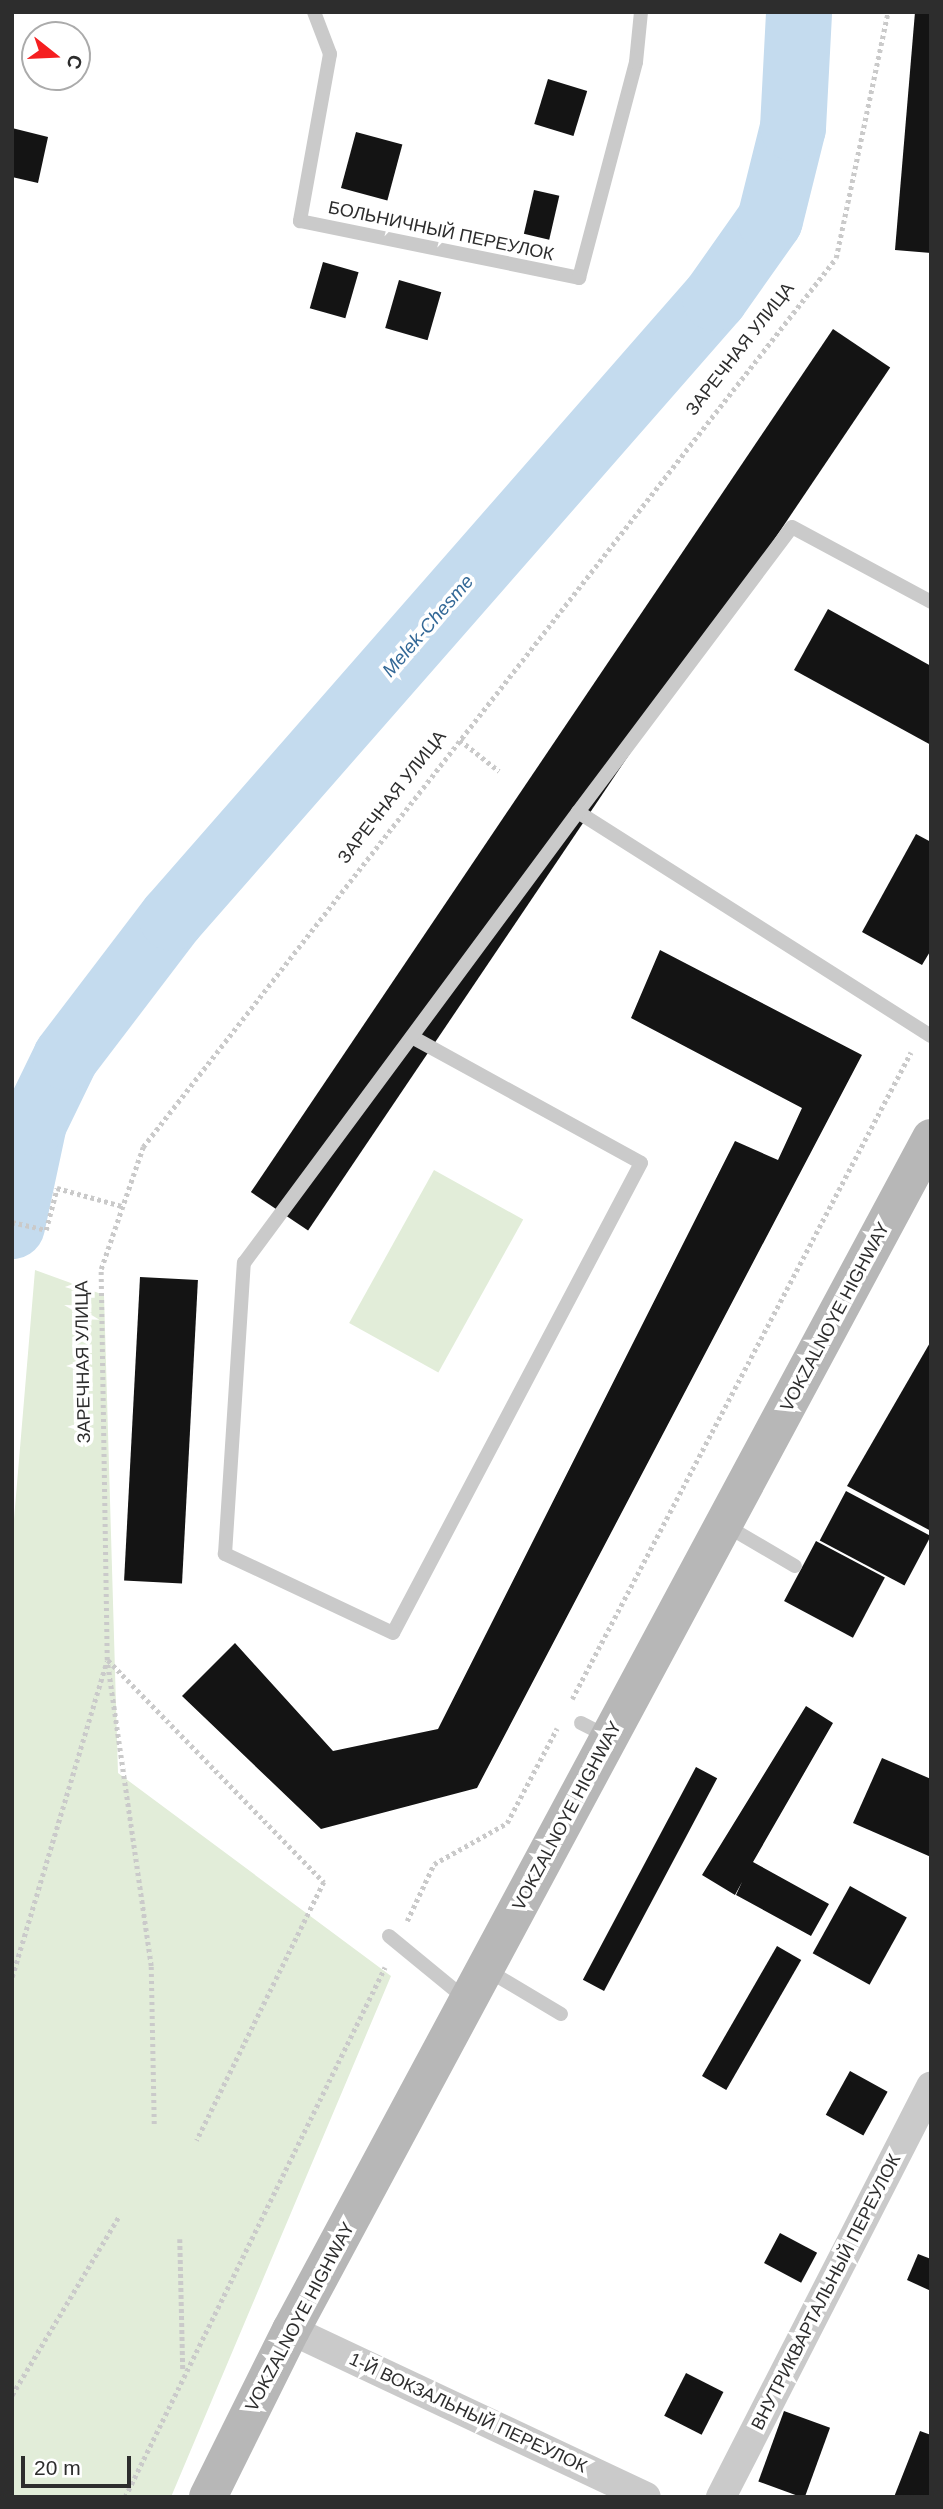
<!DOCTYPE html>
<meta charset="utf-8">
<style>
body{margin:0}
#map{position:relative;width:943px;height:2509px;overflow:hidden;background:#fff;font-family:Arial,sans-serif}
div>[style]{position:absolute}
.green>*{inset:0;background:#e2edd9;transform-origin:0 0}
.river>*{height:66px;margin:-33px;padding:0 33px;transform-origin:33px;border-radius:33px;background:#c4dbee}
.building>*{inset:0;background:#141414;transform-origin:0 0}
.path>*{height:4.5px;margin-top:-2.25px;transform-origin:0;background:repeating-linear-gradient(90deg,#cacaca 0 3.5px,transparent 0 7px)}
.lane>*{height:14px;margin:-7px;padding:0 7px;transform-origin:7px;border-radius:7px;background:#cacaca}
.street>*{height:30px;margin:-15px;padding:0 15px;transform-origin:15px;border-radius:15px;background:#cacaca}
.secondary>*{height:38px;margin:-19px;padding:0 19px;transform-origin:19px;border-radius:19px;background:#b7b7b7}
span{translate:-50% -50%;white-space:nowrap;text-align:center;line-height:1.15;-webkit-text-stroke:7px #fff;paint-order:stroke}
.street-label{font-size:18px;color:#2d2d2d}
.water-label{font-size:19px;color:#346997;font-style:italic}
.frame{position:absolute;inset:0;border:14px solid #2d2d2d;pointer-events:none}
.north{position:absolute;left:21px;top:21px;width:70px;height:70px;box-sizing:border-box;background:#fff;border:2px solid #ababab;border-radius:50%;rotate:108deg;font-size:19px;font-weight:700;line-height:28px;text-align:center;color:#2d2d2d}
.north::after{content:'';display:block;margin:auto;width:24px;height:32px;background:#f51f20;clip-path:polygon(50% 0,100% 100%,50% 72%,0 100%)}
.scale{position:absolute;left:21px;top:2456px;width:110px;height:32px;box-sizing:border-box;border:4px solid #2d2d2d;border-top:0;padding-left:9px;font-size:21px;line-height:24px;white-space:nowrap;color:#2d2d2d;-webkit-text-stroke:5px #fff;paint-order:stroke}
</style>
<div id="map">
<div class="green">
<div style="left:434px;top:1170px;width:102px;height:175px;rotate:29deg"></div>
<div style="clip-path:polygon(35px 1270px,104px 1295px,118px 1773px,391px 1976px,171px 2497px,12px 2497px,12px 1543px)"></div>
</div>
<div class="river">
<div style="left:12px;top:1226px;width:105px;rotate:-77.9deg"></div>
<div style="left:34px;top:1123px;width:73px;rotate:-64.1deg"></div>
<div style="left:66px;top:1057px;width:175px;rotate:-52.7deg"></div>
<div style="left:172px;top:918px;width:824px;rotate:-48.79deg"></div>
<div style="left:715px;top:298px;width:95px;rotate:-54.8deg"></div>
<div style="left:770px;top:220px;width:95px;rotate:-76deg"></div>
<div style="left:793px;top:128px;width:116px;rotate:-87deg"></div>
</div>
<div class="building">
<div style="clip-path:polygon(915px 12px,931px 12px,931px 253px,895px 250px)"></div>
<div style="left:548px;top:79px;width:41px;height:47px;rotate:17deg"></div>
<div style="clip-path:polygon(12px 128px,48px 137px,38px 183px,12px 177px)"></div>
<div style="left:356px;top:132px;width:48px;height:58px;rotate:15deg"></div>
<div style="left:534px;top:190px;width:26px;height:45px;rotate:13deg"></div>
<div style="left:323px;top:262px;width:37px;height:48px;rotate:16deg"></div>
<div style="left:399px;top:280px;width:44px;height:50px;rotate:16deg"></div>
<div style="left:833px;top:329px;width:69px;height:1041px;rotate:34deg"></div>
<div style="clip-path:polygon(828px 609px,931px 666px,931px 745px,794px 670px)"></div>
<div style="clip-path:polygon(916px 834px,931px 842px,931px 950px,922px 965px,862px 932px)"></div>
<div style="clip-path:polygon(660px 950px,862px 1055px,477px 1788px,321px 1829px,182px 1696px,235px 1643px,333px 1751px,438px 1729px,735px 1141px,778px 1160px,802px 1108px,631px 1018px)"></div>
<div style="left:140px;top:1277px;width:58px;height:304px;rotate:3deg"></div>
<div style="clip-path:polygon(931px 1341px,931px 1531px,847px 1486px)"></div>
<div style="left:846px;top:1491px;width:96px;height:56px;rotate:28deg"></div>
<div style="left:816px;top:1541px;width:78px;height:68px;rotate:28deg"></div>
<div style="clip-path:polygon(806px 1706px,833px 1723px,753px 1862px,829px 1904px,811px 1936px,736px 1895px,742px 1882px,735px 1895px,702px 1875px)"></div>
<div style="clip-path:polygon(882px 1758px,931px 1779px,931px 1857px,853px 1823px)"></div>
<div style="left:696px;top:1767px;width:24px;height:241px;rotate:28deg"></div>
<div style="left:850px;top:1886px;width:65px;height:77px;rotate:29deg"></div>
<div style="left:777px;top:1946px;width:28px;height:150px;rotate:30deg"></div>
<div style="left:850px;top:2071px;width:43px;height:50px;rotate:29deg"></div>
<div style="left:780px;top:2233px;width:42px;height:34px;rotate:28deg"></div>
<div style="clip-path:polygon(918px 2254px,931px 2259px,931px 2291px,907px 2280px)"></div>
<div style="left:686px;top:2373px;width:42px;height:48px;rotate:27deg"></div>
<div style="left:784px;top:2411px;width:49px;height:75px;rotate:20deg"></div>
<div style="clip-path:polygon(920px 2431px,931px 2435px,931px 2497px,894px 2497px)"></div>
</div>
<div class="path">
<div style="left:460px;top:740px;width:50px;rotate:38.5deg"></div>
<div style="left:12px;top:1222px;width:35px;rotate:13deg"></div>
<div style="left:46px;top:1230px;width:43px;rotate:-75.3deg"></div>
<div style="left:57px;top:1188px;width:67px;rotate:15.5deg"></div>
<div style="left:108px;top:1660px;width:310px;rotate:45.8deg"></div>
<div style="left:324px;top:1882px;width:288px;rotate:116.2deg"></div>
<div style="left:572px;top:1699px;width:730px;rotate:-62.35deg"></div>
<div style="left:407px;top:1921px;width:63px;rotate:-64.7deg"></div>
<div style="left:434px;top:1864px;width:84px;rotate:-29.3deg"></div>
<div style="left:507px;top:1823px;width:107px;rotate:-62.2deg"></div>
<div style="left:12px;top:1977px;width:327px;rotate:-73.3deg"></div>
<div style="left:154px;top:2124px;width:158px;rotate:-91.1deg"></div>
<div style="left:151px;top:1966px;width:309px;rotate:-98.2deg"></div>
<div style="left:107px;top:1660px;width:391px;rotate:-90.9deg"></div>
<div style="left:101px;top:1269px;width:129px;rotate:-71deg"></div>
<div style="left:143px;top:1147px;width:1127px;rotate:-52.06deg"></div>
<div style="left:836px;top:258px;width:251px;rotate:-78.1deg"></div>
<div style="left:180px;top:2239px;width:132px;rotate:88.7deg"></div>
<div style="left:12px;top:2395px;width:209px;rotate:-59.1deg"></div>
<div style="left:125px;top:2497px;width:590px;rotate:-63.87deg"></div>
</div>
<div class="lane">
<div style="left:314px;top:12px;width:45px;rotate:69.1deg"></div>
<div style="left:330px;top:54px;width:170px;rotate:100.2deg"></div>
<div style="left:300px;top:221px;width:285px;rotate:11.5deg"></div>
<div style="left:579px;top:278px;width:223px;rotate:-75.2deg"></div>
<div style="left:636px;top:62px;width:50px;rotate:-84.3deg"></div>
<div style="left:578px;top:812px;width:418px;rotate:32.4deg"></div>
<div style="left:412px;top:1037px;width:261px;rotate:28.8deg"></div>
<div style="left:641px;top:1163px;width:531px;rotate:117.82deg"></div>
<div style="left:393px;top:1633px;width:186px;rotate:-154.8deg"></div>
<div style="left:225px;top:1554px;width:292px;rotate:-86.3deg"></div>
<div style="left:244px;top:1263px;width:561px;rotate:-53.48deg"></div>
<div style="left:578px;top:812px;width:356px;rotate:-53.1deg"></div>
<div style="left:792px;top:527px;width:158px;rotate:28.3deg"></div>
<div style="left:725px;top:1525px;width:81px;rotate:30.4deg"></div>
<div style="left:581px;top:1723px;width:30px;rotate:27deg"></div>
<div style="left:389px;top:1936px;width:101px;rotate:39.4deg"></div>
<div style="left:487px;top:1970px;width:86px;rotate:30.7deg"></div>
</div>
<div class="street">
<div style="left:291px;top:2330px;width:392px;rotate:25.2deg"></div>
<div style="left:721px;top:2497px;width:461px;rotate:-62.9deg"></div>
</div>
<div class="secondary">
<div style="left:208px;top:2497px;width:186px;rotate:-63.6deg"></div>
<div style="left:291px;top:2330px;width:1353px;rotate:-61.77deg"></div>
</div>
<div class="street-label">
<span style="left:441px;top:231px;rotate:12deg">БОЛЬНИЧНЫЙ ПЕРЕУЛОК</span>
<span style="left:740px;top:349px;rotate:-52deg">ЗАРЕЧНАЯ УЛИЦА</span>
<span style="left:392px;top:797px;rotate:-52deg">ЗАРЕЧНАЯ УЛИЦА</span>
<span style="left:835px;top:1317px;rotate:-62deg">VOKZALNOYE HIGHWAY</span>
<span style="left:83px;top:1362px;rotate:-91deg">ЗАРЕЧНАЯ УЛИЦА</span>
<span style="left:567px;top:1816px;rotate:-62deg">VOKZALNOYE HIGHWAY</span>
<span style="left:826px;top:2292px;rotate:-63deg">ВНУТРИКВАРТАЛЬНЫЙ ПЕРЕУЛОК</span>
<span style="left:300px;top:2317px;rotate:-62deg">VOKZALNOYE HIGHWAY</span>
<span style="left:468px;top:2413px;rotate:25deg">1-Й ВОКЗАЛЬНЫЙ ПЕРЕУЛОК</span>
</div>
<div class="water-label">
<span style="left:428px;top:626px;rotate:-49deg">Melek-Chesme</span>
</div>
<div class="frame"></div>
<div class="north">С</div>
<div class="scale">20 m</div>
</div>
